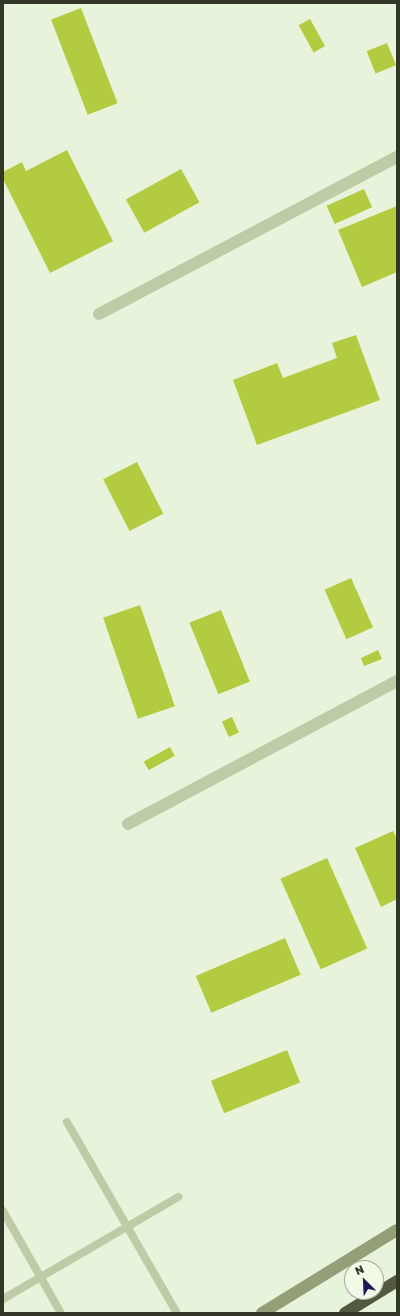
<!DOCTYPE html>
<style>
body{margin:0}
#map{position:relative;width:400px;height:1316px;overflow:hidden;background:#e8f3db;font-family:"Golos Text",sans-serif}
div>[style]{position:absolute}
.building>*{inset:0;background:#b3cb41;transform-origin:0 0}
.lane>*{height:8px;margin:-4px;padding:0 4px;transform-origin:4px;border-radius:4px;background:#bdcca6}
.street>*{height:12px;margin:-6px;padding:0 6px;transform-origin:6px;border-radius:6px;background:#bdcca6}
.secondary>*{height:12px;margin:-6px;padding:0 6px;transform-origin:6px;border-radius:6px;background:#939f77}
.highway>*{height:12px;margin:-6px;padding:0 6px;transform-origin:6px;border-radius:6px;background:#52593e}
span{translate:-50% -50%;white-space:nowrap;text-align:center;line-height:1.15;-webkit-text-stroke:4px #f1fae7;paint-order:stroke}
.frame{position:absolute;inset:0;border:4px solid #333727;pointer-events:none}
.north{position:absolute;left:344px;top:1260px;width:40px;height:40px;box-sizing:border-box;background:#f1fae7;border:1px solid #a5ac9a;border-radius:50%;rotate:336deg;font-size:11px;font-weight:700;line-height:16px;text-align:center;color:#333727}
.north::after{content:'';display:block;margin:auto;width:14px;height:18px;background:#1b1b5b;clip-path:polygon(50% 0,100% 100%,50% 72%,0 100%)}
</style>
<div id="map">
<div class="building">
<div style="left:81px;top:8px;width:102px;height:32px;rotate:69deg"></div>
<div style="left:310px;top:19px;width:31px;height:13px;rotate:61deg"></div>
<div style="left:387px;top:43px;width:24px;height:22px;rotate:68deg"></div>
<div style="clip-path:polygon(67px 150px,113px 241px,50px 273px,3px 179px,3px 172px,22px 162px,26px 171px)"></div>
<div style="left:181px;top:169px;width:38px;height:63px;rotate:61deg"></div>
<div style="left:364px;top:189px;width:20px;height:41px;rotate:66deg"></div>
<div style="clip-path:polygon(397px 206px,397px 272px,362px 287px,338px 230px)"></div>
<div style="clip-path:polygon(356px 335px,380px 400px,257px 445px,233px 380px,277px 363px,283px 378px,337px 358px,332px 343px)"></div>
<div style="left:137px;top:462px;width:58px;height:38px;rotate:63deg"></div>
<div style="left:351px;top:578px;width:54px;height:29px;rotate:66deg"></div>
<div style="left:140px;top:605px;width:107px;height:39px;rotate:71deg"></div>
<div style="left:221px;top:610px;width:77px;height:34px;rotate:68deg"></div>
<div style="clip-path:polygon(378px 650px,382px 659px,364px 666px,361px 658px)"></div>
<div style="left:232px;top:717px;width:17px;height:11px;rotate:66deg"></div>
<div style="left:170px;top:747px;width:10px;height:30px;rotate:61deg"></div>
<div style="clip-path:polygon(393px 831px,397px 839px,397px 899px,381px 907px,355px 848px)"></div>
<div style="left:327px;top:858px;width:99px;height:51px;rotate:66deg"></div>
<div style="left:285px;top:938px;width:40px;height:97px;rotate:67deg"></div>
<div style="left:287px;top:1050px;width:35px;height:82px;rotate:68deg"></div>
</div>
<div class="lane">
<div style="left:67px;top:1122px;width:220px;rotate:60.1deg"></div>
<div style="left:3px;top:1211px;width:117px;rotate:60.4deg"></div>
<div style="left:3px;top:1299px;width:203px;rotate:-30.2deg"></div>
</div>
<div class="street">
<div style="left:99px;top:314px;width:337px;rotate:-27.8deg"></div>
<div style="left:128px;top:824px;width:305px;rotate:-28deg"></div>
</div>
<div class="secondary">
<div style="left:262px;top:1313px;width:158px;rotate:-31.6deg"></div>
</div>
<div class="highway">
<div style="left:345px;top:1313px;width:61px;rotate:-31.6deg"></div>
</div>
<div class="frame"></div>
<div class="north">N</div>
</div>
